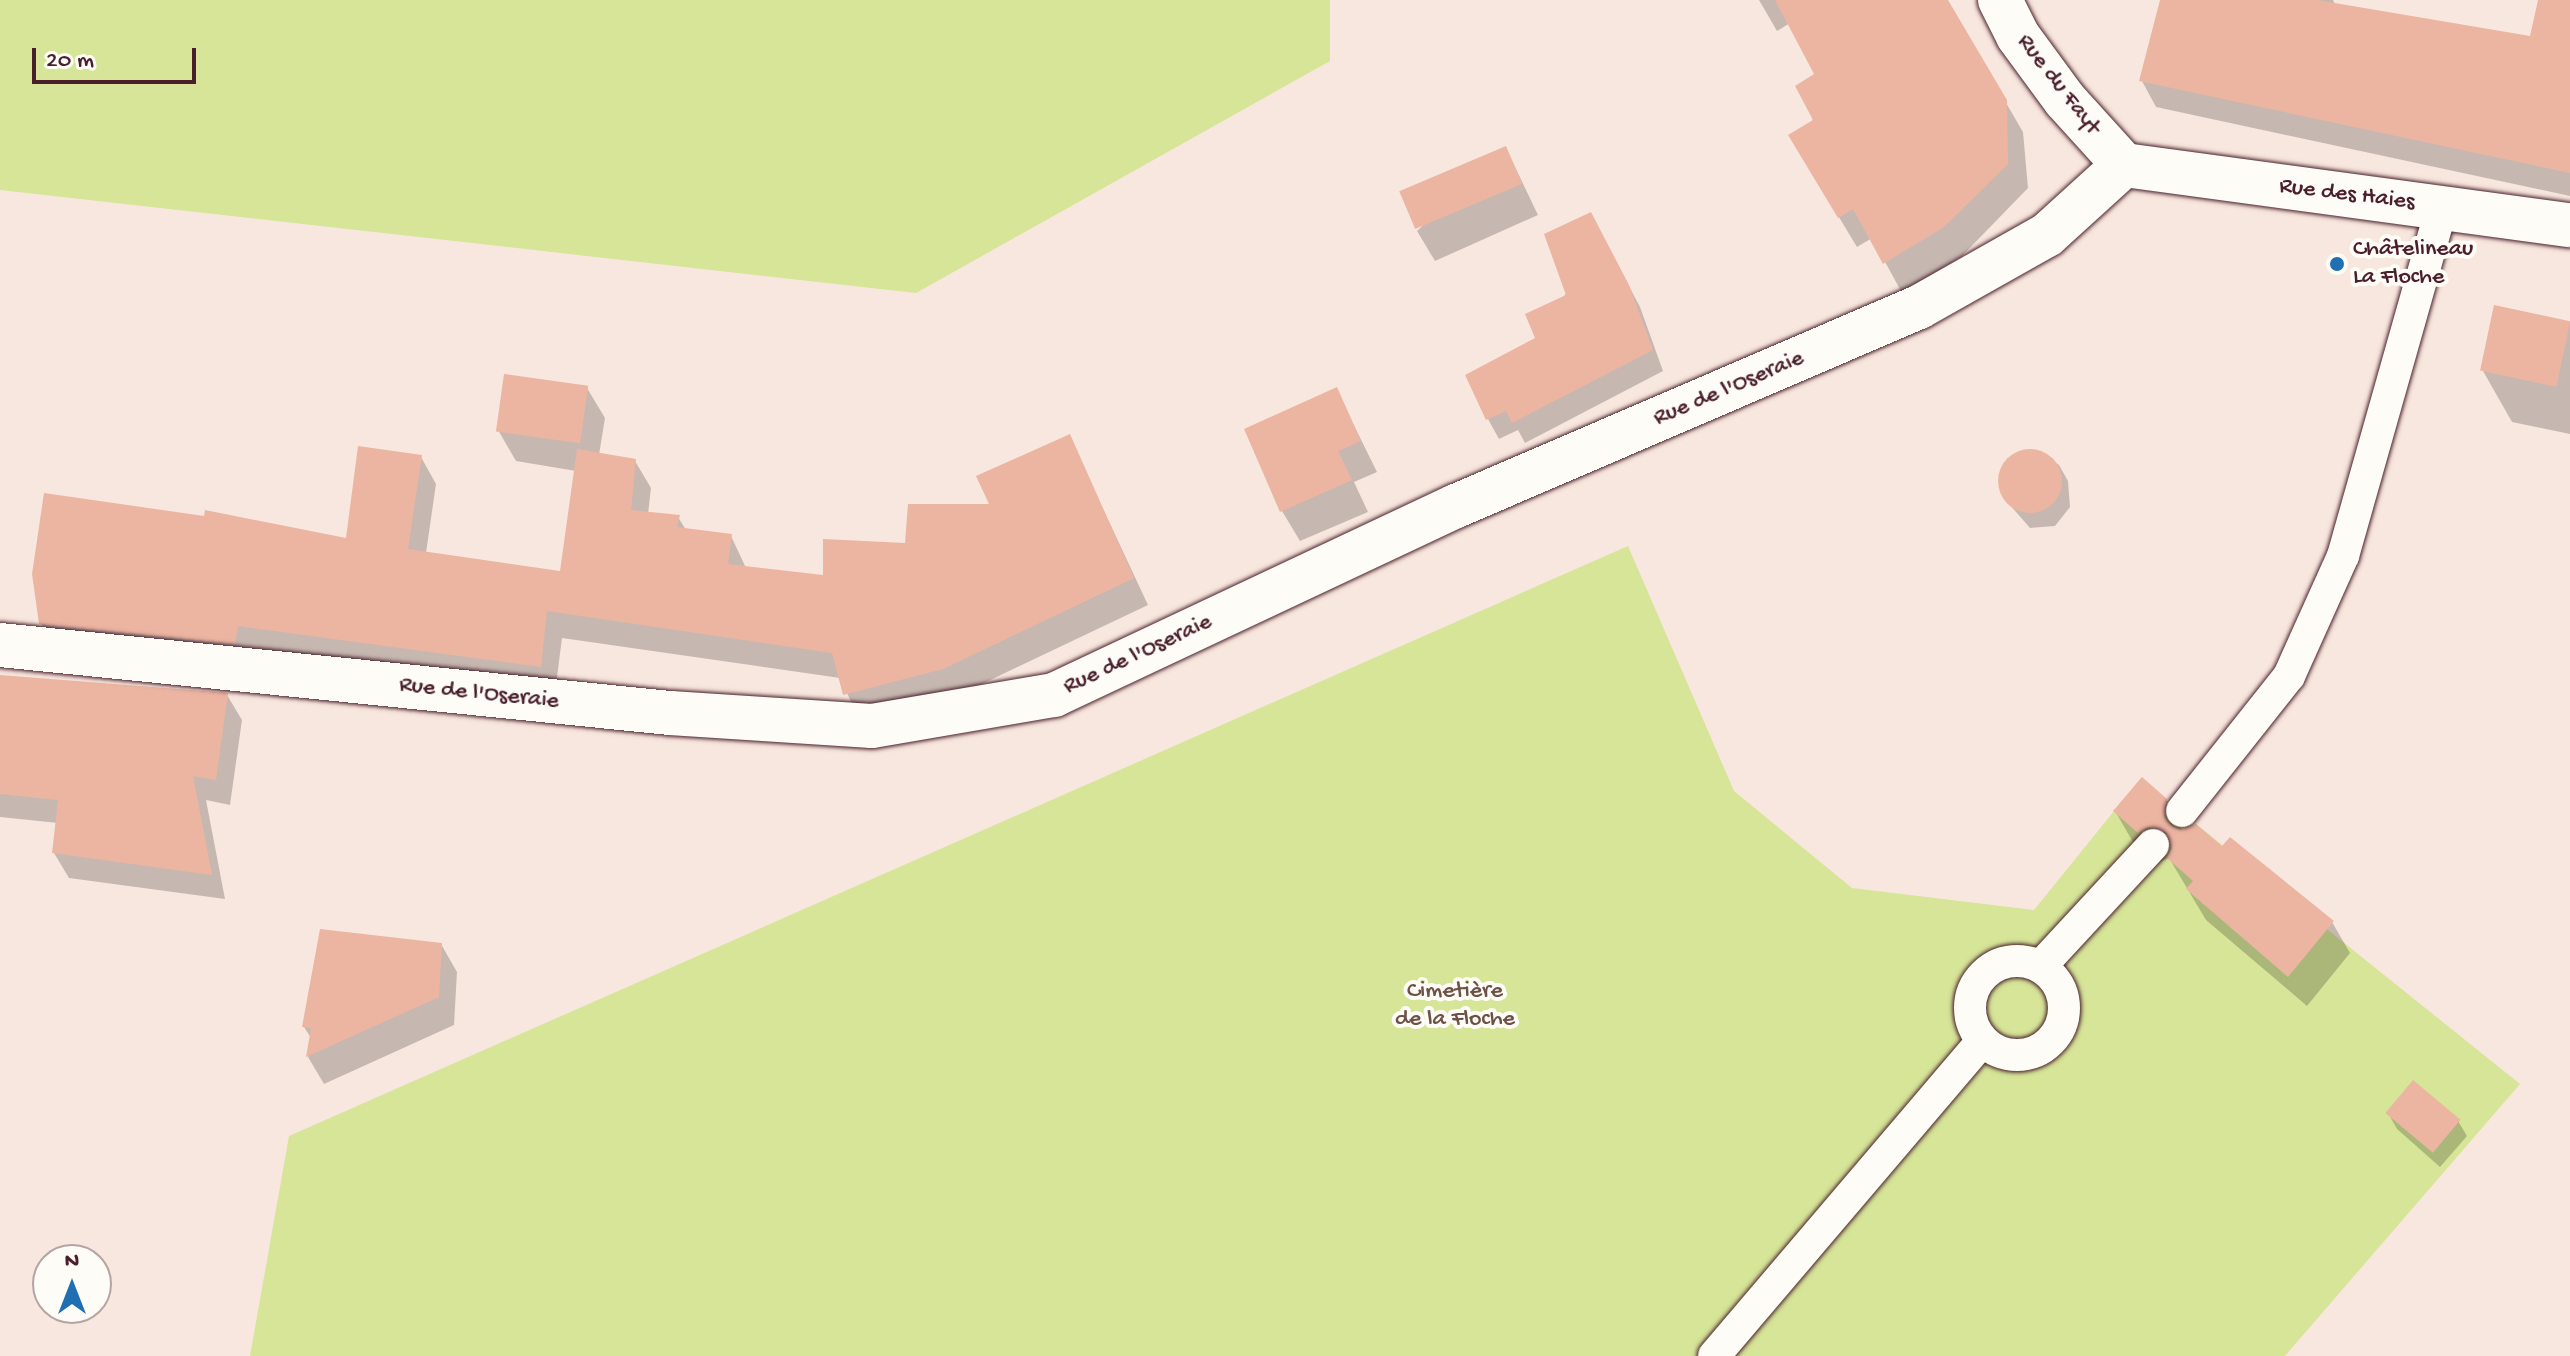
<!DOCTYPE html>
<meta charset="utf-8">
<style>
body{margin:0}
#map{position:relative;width:2570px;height:1356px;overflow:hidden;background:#f8e7de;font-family:"Gochi Hand",sans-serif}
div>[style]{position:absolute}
.green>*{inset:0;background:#d6e598}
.shadow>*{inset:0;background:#0003}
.building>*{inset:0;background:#ecb5a2;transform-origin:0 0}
.round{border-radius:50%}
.roads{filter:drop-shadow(0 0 2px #4a1f2b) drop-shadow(0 0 2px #4a1f2b)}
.service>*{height:32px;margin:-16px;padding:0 16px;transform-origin:16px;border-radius:16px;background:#fdfcf7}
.service>.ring{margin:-16px;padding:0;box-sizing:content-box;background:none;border:32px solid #fdfcf7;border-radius:50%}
.minor>*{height:44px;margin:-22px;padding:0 22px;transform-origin:22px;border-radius:22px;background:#fdfcf7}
.tertiary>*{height:44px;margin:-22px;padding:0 22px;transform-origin:22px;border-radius:22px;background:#fdfcf7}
.dots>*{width:22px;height:22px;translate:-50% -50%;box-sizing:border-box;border:4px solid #fdfcf7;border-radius:50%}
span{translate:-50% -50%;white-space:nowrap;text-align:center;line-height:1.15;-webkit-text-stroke:8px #fdfcf7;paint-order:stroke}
.street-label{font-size:24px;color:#4a1f2b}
.poi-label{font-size:24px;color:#4a1f2b}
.left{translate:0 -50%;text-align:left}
.park-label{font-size:24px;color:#6d5046}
.north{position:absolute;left:32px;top:1244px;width:80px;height:80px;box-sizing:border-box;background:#fdfcf7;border:2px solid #b5a4a5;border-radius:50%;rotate:0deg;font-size:22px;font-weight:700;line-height:32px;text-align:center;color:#4a1f2b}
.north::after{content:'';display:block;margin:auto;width:28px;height:36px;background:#1f6fb2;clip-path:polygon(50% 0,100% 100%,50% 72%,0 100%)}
.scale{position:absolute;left:32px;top:48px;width:164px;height:36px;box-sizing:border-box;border:4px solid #4a1f2b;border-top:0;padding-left:10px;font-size:24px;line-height:28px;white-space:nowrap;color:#4a1f2b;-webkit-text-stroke:6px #fdfcf7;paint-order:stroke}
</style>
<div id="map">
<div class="green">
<div style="clip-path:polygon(0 0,1330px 0,1330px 61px,916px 293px,0 190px)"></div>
<div style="clip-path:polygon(1628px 546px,1734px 791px,1852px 888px,2034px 910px,2140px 779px,2520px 1084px,2285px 1356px,250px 1356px,289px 1136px)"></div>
</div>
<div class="shadow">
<div style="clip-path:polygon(1759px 0,1946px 0,2023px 132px,2028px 188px,1961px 257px,1902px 293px,1872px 238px,1857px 247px,1808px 166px,1817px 75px,1790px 23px,1777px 31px)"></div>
<div style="clip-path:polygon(2161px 0,2333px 0,2336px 6px,2531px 39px,2540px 0,2570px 3px,2570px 196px,2156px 107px,2142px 81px)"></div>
<div style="clip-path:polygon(1506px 148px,1538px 215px,1435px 261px,1417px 231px)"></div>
<div style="clip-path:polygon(1602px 235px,1640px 307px,1663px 371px,1525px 443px,1518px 430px,1499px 439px,1488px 419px)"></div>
<div style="clip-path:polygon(2496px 307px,2570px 323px,2570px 434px,2512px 422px,2483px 371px)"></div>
<div style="clip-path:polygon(587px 388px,605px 418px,599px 455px,635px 461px,651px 488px,648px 514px,678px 517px,686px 530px,731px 536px,746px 568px,825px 577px,992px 506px,1069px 436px,1148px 605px,961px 694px,860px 721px,840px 678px,562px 638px,555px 693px,56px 650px,41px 623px,348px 540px,421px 457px,436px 484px,426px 553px,562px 574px,576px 471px,516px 461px,498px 430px)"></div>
<div style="clip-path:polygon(1336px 389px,1377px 472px,1354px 482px,1368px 512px,1300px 541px,1282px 511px)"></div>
<div style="clip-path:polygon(2039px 451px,2059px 465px,2068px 481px,2070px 507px,2055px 526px,2030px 528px,2002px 496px,2000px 472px,2017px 453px)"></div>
<div style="clip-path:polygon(0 676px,227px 695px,242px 720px,230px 805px,206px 800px,225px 899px,69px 878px,54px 853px,58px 823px,0 817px)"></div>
<div style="clip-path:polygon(2166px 800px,2183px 831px,2222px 849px,2332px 922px,2350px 953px,2307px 1006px,2206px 920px,2169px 858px,2157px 863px,2133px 842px,2115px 811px)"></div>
<div style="clip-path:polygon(441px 944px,457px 972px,454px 1025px,324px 1084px,308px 1057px,311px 1038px,304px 1027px)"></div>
<div style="clip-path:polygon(2388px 1113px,2458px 1121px,2467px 1136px,2440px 1167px,2397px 1129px)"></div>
</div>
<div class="building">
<div style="clip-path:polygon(1775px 0,1948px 0,2007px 100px,2008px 164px,1944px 227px,1883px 264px,1853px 209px,1838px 218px,1788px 135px,1813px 120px,1795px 86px,1814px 74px)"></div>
<div style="clip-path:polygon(2160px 0,2317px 0,2530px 36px,2538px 0,2570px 0,2570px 173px,2139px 81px)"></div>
<div style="left:1506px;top:146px;width:41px;height:116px;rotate:67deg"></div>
<div style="clip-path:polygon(1591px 212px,1629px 285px,1653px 350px,1512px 423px,1506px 411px,1486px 420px,1465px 375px,1535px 338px,1525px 314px,1566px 295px,1544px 234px)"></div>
<div style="left:2494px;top:305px;width:78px;height:67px;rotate:12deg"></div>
<div style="left:504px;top:374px;width:85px;height:58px;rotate:8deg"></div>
<div style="clip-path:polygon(1337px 387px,1361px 441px,1338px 451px,1352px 480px,1280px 512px,1244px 429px)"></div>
<div style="clip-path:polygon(1070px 434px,1134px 578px,943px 669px,843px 695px,832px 653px,547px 611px,541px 667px,238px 626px,235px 644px,39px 624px,32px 574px,44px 493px,204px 516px,205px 510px,346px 538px,358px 446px,422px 455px,408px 549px,560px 571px,577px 449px,636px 459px,631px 510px,680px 515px,677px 527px,732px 534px,728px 564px,823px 575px,823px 539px,905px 543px,908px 504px,989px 504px,976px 476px)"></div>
<div class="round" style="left:1998px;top:449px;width:64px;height:64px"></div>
<div style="clip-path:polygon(0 675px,228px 693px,216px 780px,193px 776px,212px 875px,52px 853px,58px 800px,0 794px)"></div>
<div style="clip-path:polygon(2142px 777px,2167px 799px,2164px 817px,2171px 826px,2180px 830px,2196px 824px,2222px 846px,2230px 837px,2334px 921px,2288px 977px,2186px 889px,2193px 881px,2167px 858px,2172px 848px,2166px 832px,2148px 827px,2138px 833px,2113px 811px)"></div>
<div style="clip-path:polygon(320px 929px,442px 943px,439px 997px,306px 1057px,311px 1028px,302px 1027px)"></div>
<div style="left:2413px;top:1080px;width:62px;height:43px;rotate:40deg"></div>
</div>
<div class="roads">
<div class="service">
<div style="left:2182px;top:811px;width:172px;rotate:-51.6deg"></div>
<div style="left:2289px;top:676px;width:132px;rotate:-65.8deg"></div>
<div style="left:2343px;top:556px;width:363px;rotate:-74.2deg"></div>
<div class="ring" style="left:1970px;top:961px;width:62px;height:62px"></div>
<div style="left:2041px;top:966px;width:165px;rotate:-47.2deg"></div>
<div style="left:1714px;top:1356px;width:414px;rotate:-49.6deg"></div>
</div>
<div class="minor">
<div style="left:0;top:645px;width:673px;rotate:5.8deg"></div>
<div style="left:670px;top:713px;width:202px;rotate:3.7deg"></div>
<div style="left:872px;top:726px;width:185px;rotate:-9.7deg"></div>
<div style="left:1054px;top:695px;width:444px;rotate:-25.2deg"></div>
<div style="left:1456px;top:506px;width:504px;rotate:-23.26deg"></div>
<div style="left:1919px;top:307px;width:147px;rotate:-29.4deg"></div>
<div style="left:2047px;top:235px;width:104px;rotate:-42.3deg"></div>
</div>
<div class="tertiary">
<div style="left:2000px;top:0;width:40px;rotate:63.4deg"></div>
<div style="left:2018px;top:36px;width:79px;rotate:53.7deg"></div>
<div style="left:2065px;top:100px;width:88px;rotate:47.8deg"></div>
<div style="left:2124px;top:165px;width:450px;rotate:7.7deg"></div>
</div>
</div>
<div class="dots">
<div style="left:2337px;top:264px;background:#1f6fb2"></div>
</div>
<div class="street-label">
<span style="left:2058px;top:85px;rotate:52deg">Rue du Fayt</span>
<span style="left:2347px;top:195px;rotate:7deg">Rue des Haies</span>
<span style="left:1729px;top:389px;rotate:-23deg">Rue de l'Oseraie</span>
<span style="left:1138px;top:655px;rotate:-25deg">Rue de l'Oseraie</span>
<span style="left:479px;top:694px;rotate:6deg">Rue de l'Oseraie</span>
</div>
<div class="poi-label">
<span class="left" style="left:2353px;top:264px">Châtelineau<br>La Floche</span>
</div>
<div class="park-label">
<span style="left:1455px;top:1006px">Cimetière<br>de la Floche</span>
</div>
<div class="north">N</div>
<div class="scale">20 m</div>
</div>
